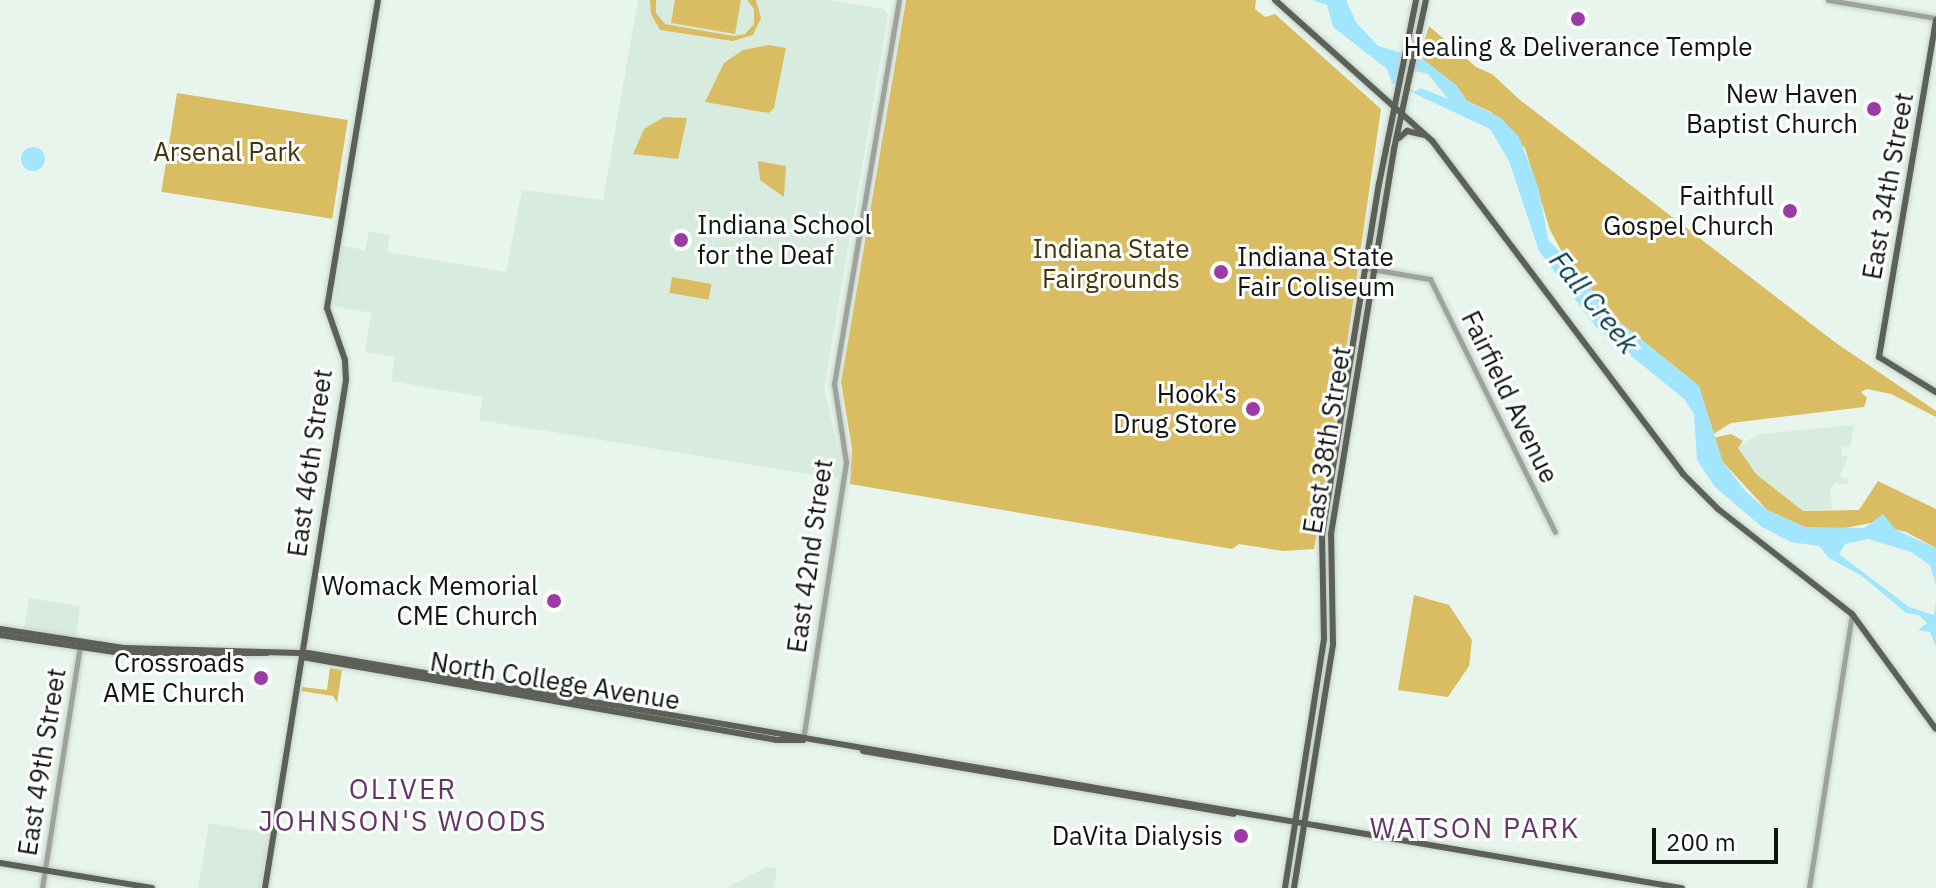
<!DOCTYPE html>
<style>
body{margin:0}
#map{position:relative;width:1936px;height:888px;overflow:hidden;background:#e7f5ec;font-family:"IBM Plex Sans",sans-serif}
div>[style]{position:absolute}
.built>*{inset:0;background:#d7ecde;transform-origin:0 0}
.green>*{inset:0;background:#dabd62;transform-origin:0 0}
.water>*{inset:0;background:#a2e5ff}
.round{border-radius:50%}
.roads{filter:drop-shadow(0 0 2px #c4d1c9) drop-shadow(0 0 2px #c4d1c9)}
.minor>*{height:5px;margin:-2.5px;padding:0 2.5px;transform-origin:2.5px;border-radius:2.5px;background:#9fa19b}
.major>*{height:6px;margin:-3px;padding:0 3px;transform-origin:3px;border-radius:3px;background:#5c6056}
.dots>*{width:22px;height:22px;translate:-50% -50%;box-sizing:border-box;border:4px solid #fefefe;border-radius:50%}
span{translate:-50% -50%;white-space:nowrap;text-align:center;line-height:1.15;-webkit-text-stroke:6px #fefefe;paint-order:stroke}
.poi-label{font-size:26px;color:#0f1411}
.right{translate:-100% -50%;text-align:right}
.left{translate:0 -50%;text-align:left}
.park-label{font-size:26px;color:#423508}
.street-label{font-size:26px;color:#0f1411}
.water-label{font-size:28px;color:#054051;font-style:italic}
.neighbourhood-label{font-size:28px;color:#643569;letter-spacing:2px}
.scale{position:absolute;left:1652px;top:828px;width:126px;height:36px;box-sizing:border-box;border:4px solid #0f1411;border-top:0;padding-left:10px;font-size:24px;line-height:28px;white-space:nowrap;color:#0f1411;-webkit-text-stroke:6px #fefefe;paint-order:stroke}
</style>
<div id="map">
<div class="built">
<div style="clip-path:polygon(638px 0,828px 0,884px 9px,888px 15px,824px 388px,840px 457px,839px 479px,479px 420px,483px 397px,391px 381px,395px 357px,365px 352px,371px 313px,334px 306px,342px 246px,365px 250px,369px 231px,390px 235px,387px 252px,506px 272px,522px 190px,603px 200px)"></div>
<div style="clip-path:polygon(1854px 425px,1850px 447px,1842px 446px,1841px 455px,1848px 457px,1840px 477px,1849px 479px,1847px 485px,1835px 483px,1830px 490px,1832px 509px,1803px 511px,1756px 474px,1737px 447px,1759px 434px)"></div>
<div style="left:29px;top:598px;width:52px;height:32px;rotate:9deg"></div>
<div style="clip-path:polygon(209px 823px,269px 833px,260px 888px,198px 888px)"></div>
<div style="clip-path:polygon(767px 867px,777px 868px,774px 888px,726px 888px)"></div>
</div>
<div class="green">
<div style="clip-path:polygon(650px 0,656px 0,656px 13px,665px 24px,733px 36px,745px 34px,754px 24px,754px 9px,747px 0,756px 0,761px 18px,753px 35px,733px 41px,660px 30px,651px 14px)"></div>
<div style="clip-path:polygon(675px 0,741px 0,735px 34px,671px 23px)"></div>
<div style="clip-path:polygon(906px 0,1256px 0,1255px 9px,1265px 17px,1275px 14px,1381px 109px,1343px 372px,1329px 381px,1326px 396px,1324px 409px,1337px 416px,1314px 549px,1283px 551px,1239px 544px,1232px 549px,850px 484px,852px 449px,841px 382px)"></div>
<div style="clip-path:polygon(1429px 26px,1476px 67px,1492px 74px,1520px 100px,1836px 343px,1936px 411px,1936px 417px,1891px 394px,1867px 389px,1861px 392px,1867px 398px,1864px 407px,1731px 423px,1712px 435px,1699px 386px,1601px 307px,1562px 252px,1550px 230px,1525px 148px,1491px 112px,1467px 101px,1456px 85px,1418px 60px)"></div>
<div style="clip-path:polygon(769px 45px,786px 48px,774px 108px,769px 113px,705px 102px,724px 63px,743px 50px)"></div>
<div style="left:177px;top:93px;width:173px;height:100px;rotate:9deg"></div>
<div style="clip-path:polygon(664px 117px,687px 118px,678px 159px,633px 154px,644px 129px)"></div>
<div style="clip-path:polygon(758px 161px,786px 166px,784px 197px,760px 180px)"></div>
<div style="left:672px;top:277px;width:40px;height:16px;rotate:10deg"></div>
<div style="clip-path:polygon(1731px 434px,1743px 441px,1738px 448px,1756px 474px,1803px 511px,1859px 510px,1878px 481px,1936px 509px,1936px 548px,1906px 532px,1871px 523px,1834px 530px,1805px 527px,1767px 510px,1723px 462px,1713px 438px)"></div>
<div style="clip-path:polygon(1414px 595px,1449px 605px,1472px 640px,1469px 666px,1448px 697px,1398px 690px)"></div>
<div style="clip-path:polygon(330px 668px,342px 670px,337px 703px,333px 696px,301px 691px,302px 687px,327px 690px)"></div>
</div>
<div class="water">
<div style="clip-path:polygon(evenodd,1312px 0,1346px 0,1356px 22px,1378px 46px,1423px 59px,1456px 85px,1467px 101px,1501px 118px,1519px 137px,1539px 189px,1548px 240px,1587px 280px,1601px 307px,1699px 386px,1723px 462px,1746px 492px,1767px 510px,1805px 527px,1864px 528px,1883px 514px,1896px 530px,1936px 548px,1936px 585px,1930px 565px,1911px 552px,1868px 539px,1845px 544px,1839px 554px,1909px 607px,1934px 615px,1936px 603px,1936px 647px,1930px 632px,1918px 630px,1927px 623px,1919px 615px,1906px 613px,1862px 576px,1829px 558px,1819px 546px,1791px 542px,1762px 527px,1715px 487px,1697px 460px,1694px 414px,1684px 399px,1596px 327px,1539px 251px,1509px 161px,1490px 129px,1392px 83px,1387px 69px,1333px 27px,1327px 5px,1312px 0,1399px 67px,1428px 74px,1448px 99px,1421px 88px,1414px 92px,1401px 79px,1399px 67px)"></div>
<div class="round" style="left:21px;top:147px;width:24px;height:24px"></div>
</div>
<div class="roads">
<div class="minor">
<div style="left:1828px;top:0;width:109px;rotate:9.5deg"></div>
<div style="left:1365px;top:268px;width:66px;rotate:9.6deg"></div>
<div style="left:1430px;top:279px;width:282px;rotate:63.7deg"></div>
<div style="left:803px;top:740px;width:281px;rotate:-81.2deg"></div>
<div style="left:846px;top:462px;width:79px;rotate:-98.7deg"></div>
<div style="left:834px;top:384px;width:389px;rotate:-80.4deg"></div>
<div style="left:42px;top:888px;width:247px;rotate:-81.1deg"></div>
<div style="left:1809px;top:888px;width:277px;rotate:-81.1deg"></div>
</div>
<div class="major">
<div style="left:1275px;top:0;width:212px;rotate:41.9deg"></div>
<div style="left:1433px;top:142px;width:416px;rotate:53deg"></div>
<div style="left:1683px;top:474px;width:49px;rotate:45deg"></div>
<div style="left:1718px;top:509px;width:170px;rotate:38.1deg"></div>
<div style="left:1852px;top:614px;width:142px;rotate:53.9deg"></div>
<div style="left:1936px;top:20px;width:342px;rotate:99.6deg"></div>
<div style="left:1879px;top:357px;width:67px;rotate:31.6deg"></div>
<div style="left:1399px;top:138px;width:11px;rotate:-41deg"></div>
<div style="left:1407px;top:131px;width:17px;rotate:13deg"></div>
<div style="left:0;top:629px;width:125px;rotate:8.7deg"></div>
<div style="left:124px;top:648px;width:184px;rotate:1.6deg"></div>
<div style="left:308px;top:653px;width:1394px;rotate:9.71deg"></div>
<div style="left:0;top:635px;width:121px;rotate:8.5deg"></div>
<div style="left:120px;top:653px;width:147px"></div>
<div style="left:302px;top:657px;width:481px;rotate:9.9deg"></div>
<div style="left:776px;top:740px;width:27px"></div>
<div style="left:863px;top:751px;width:376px;rotate:9.6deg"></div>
<div style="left:0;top:863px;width:154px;rotate:9.3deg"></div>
<div style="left:265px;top:888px;width:514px;rotate:-80.94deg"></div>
<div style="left:346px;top:380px;width:20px;rotate:-93deg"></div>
<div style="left:345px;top:360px;width:55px;rotate:-109.1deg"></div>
<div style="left:327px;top:308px;width:312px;rotate:-80.6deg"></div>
<div style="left:1285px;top:888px;width:252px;rotate:-81.1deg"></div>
<div style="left:1324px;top:639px;width:104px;rotate:-91.1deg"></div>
<div style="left:1322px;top:535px;width:356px;rotate:-80.8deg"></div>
<div style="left:1379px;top:184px;width:188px;rotate:-78.6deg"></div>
<div style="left:1294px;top:888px;width:247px;rotate:-80.9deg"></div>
<div style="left:1333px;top:644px;width:110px;rotate:-91deg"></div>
<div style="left:1331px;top:534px;width:390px;rotate:-80.7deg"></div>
<div style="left:1394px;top:149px;width:152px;rotate:-77.9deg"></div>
</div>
</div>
<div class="dots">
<div style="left:1578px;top:19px;background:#9b3ca5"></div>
<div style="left:1874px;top:109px;background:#9b3ca5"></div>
<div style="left:1790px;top:211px;background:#9b3ca5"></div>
<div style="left:681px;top:240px;background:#9b3ca5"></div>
<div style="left:1221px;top:272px;background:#9b3ca5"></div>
<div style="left:1253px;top:409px;background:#9b3ca5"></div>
<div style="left:554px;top:601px;background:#9b3ca5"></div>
<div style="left:261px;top:678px;background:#9b3ca5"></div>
<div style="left:1241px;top:836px;background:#9b3ca5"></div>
</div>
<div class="poi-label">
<span style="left:1578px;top:47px">Healing &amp; Deliverance Temple</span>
<span class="right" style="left:1858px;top:109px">New Haven<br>Baptist Church</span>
<span class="right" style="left:1774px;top:211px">Faithfull<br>Gospel Church</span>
<span class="left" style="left:697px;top:240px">Indiana School<br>for the Deaf</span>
<span class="left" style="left:1237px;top:272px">Indiana State<br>Fair Coliseum</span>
<span class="right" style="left:1237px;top:409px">Hook's<br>Drug Store</span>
<span class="right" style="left:538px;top:601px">Womack Memorial<br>CME Church</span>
<span class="right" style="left:245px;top:678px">Crossroads<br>AME Church</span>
<span class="right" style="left:1223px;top:836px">DaVita Dialysis</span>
</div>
<div class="park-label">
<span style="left:227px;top:152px">Arsenal Park</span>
<span style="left:1111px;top:264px">Indiana State<br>Fairgrounds</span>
</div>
<div class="street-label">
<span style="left:1888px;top:186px;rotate:-80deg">East 34th Street</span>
<span style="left:1510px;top:397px;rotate:64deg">Fairfield Avenue</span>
<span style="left:1327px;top:440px;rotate:-81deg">East 38th Street</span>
<span style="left:310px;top:463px;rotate:-82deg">East 46th Street</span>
<span style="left:810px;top:556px;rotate:-82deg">East 42nd Street</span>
<span style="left:555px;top:681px;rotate:9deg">North College Avenue</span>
<span style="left:42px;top:762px;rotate:-81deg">East 49th Street</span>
</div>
<div class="water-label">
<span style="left:1594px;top:302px;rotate:51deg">Fall Creek</span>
</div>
<div class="neighbourhood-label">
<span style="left:403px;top:805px">OLIVER<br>JOHNSON'S WOODS</span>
<span style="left:1475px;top:828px">WATSON PARK</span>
</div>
<div class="scale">200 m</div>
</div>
